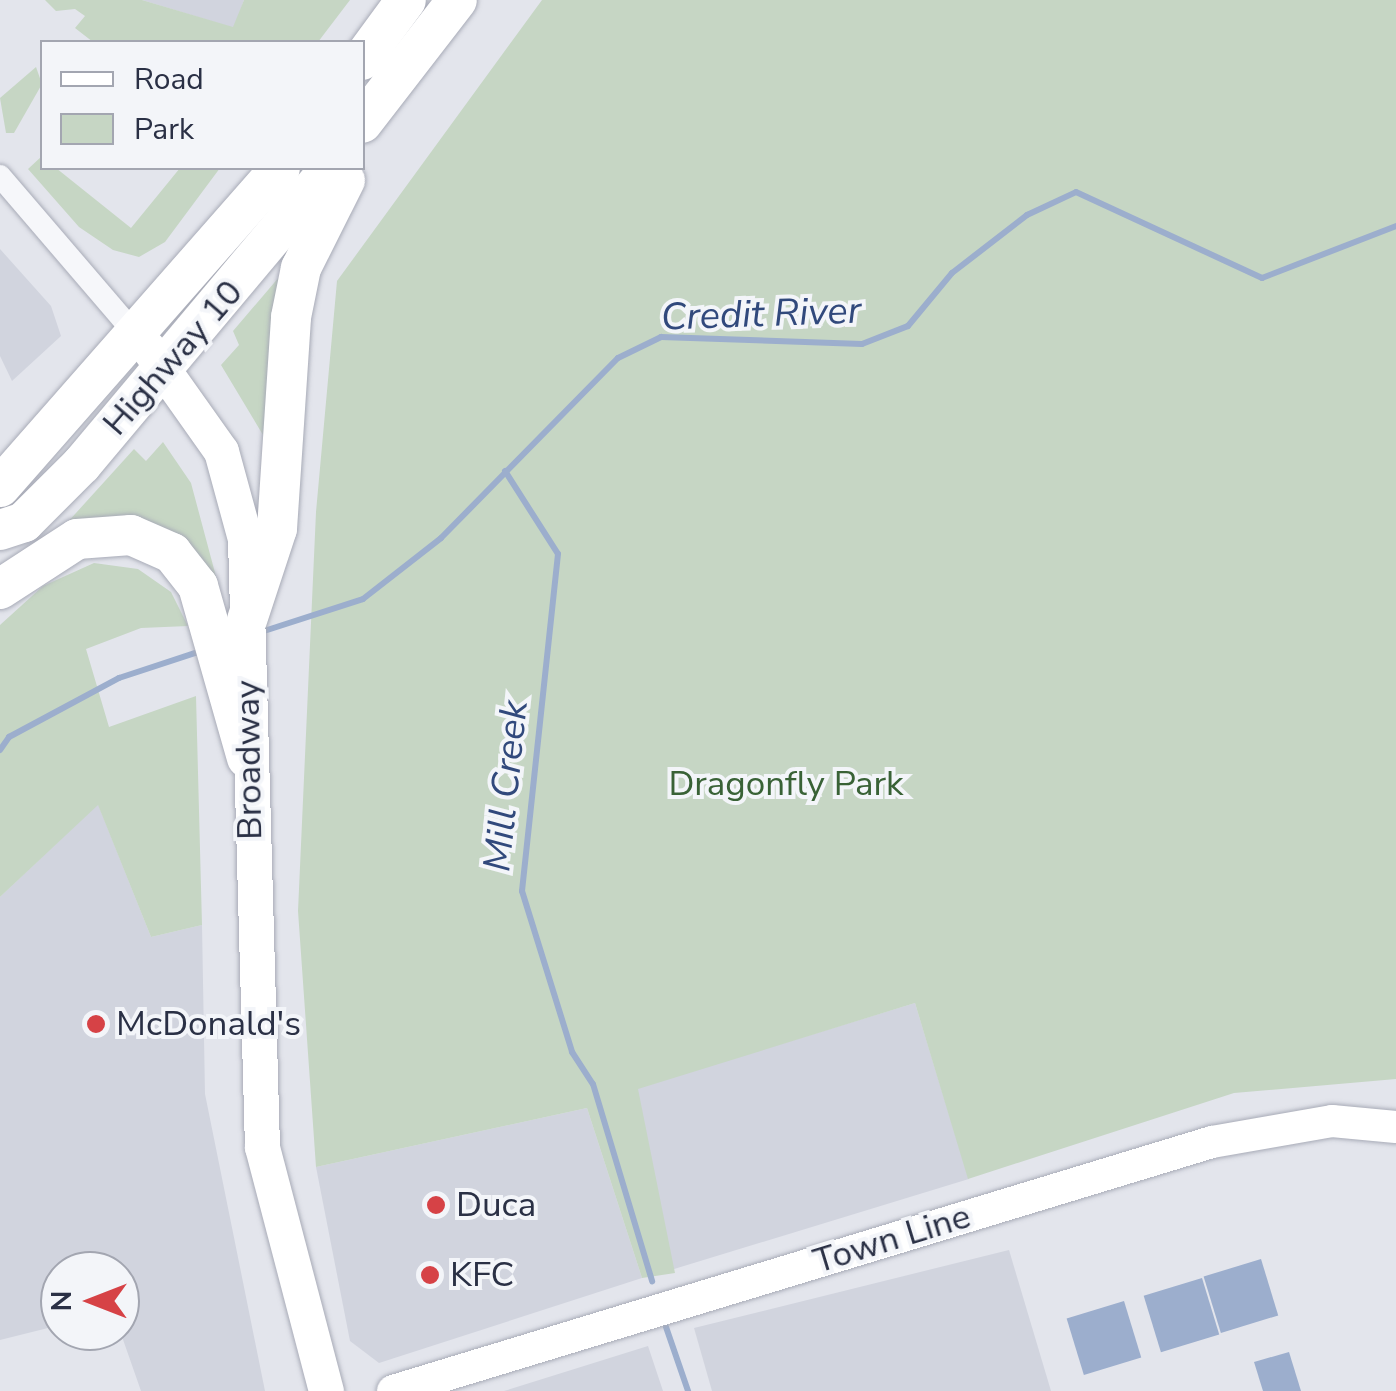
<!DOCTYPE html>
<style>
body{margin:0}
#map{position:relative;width:1396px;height:1391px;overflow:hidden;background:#e3e5ec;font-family:"Nunito Sans",sans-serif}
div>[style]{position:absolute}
.built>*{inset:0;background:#d1d4de;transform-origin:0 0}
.green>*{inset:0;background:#c6d6c4}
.water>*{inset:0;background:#9caecd;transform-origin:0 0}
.stream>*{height:6px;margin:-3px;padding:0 3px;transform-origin:3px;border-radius:3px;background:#9caecd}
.roads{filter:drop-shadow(0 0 2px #a8abb7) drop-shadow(0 0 2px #a8abb7)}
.street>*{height:22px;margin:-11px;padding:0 11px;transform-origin:11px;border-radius:11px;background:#f6f7fa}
.secondary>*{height:32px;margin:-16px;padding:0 16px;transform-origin:16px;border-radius:16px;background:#fff}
.primary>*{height:35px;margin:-17.5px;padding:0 17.5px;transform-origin:17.5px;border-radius:17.5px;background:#fff}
.highway>*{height:40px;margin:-20px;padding:0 20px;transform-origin:20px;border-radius:20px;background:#fff}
.dots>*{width:28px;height:28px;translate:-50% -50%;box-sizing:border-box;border:5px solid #f3f5f9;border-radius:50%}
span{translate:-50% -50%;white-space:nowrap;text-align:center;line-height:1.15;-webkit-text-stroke:8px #f3f5f9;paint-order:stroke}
.street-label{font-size:35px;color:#2a3045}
.park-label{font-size:35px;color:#396236}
.poi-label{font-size:35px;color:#2a3045}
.left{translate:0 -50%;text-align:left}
.water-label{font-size:38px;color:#31497c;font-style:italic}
.legend{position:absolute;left:40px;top:40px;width:325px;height:130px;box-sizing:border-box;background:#f3f5f9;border:2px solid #a3a6b1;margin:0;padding:12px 18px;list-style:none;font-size:30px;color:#2a3045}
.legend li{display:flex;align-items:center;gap:20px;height:50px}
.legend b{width:50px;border:2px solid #a3a6b1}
.north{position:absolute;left:40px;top:1251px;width:100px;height:100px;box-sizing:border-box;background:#f3f5f9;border:2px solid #a3a6b1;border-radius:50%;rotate:270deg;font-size:28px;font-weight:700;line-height:40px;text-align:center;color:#2a3045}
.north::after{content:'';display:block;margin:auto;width:35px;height:45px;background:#d64246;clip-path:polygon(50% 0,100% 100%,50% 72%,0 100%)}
</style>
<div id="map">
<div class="built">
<div style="clip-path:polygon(142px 0,244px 0,234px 28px)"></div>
<div style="clip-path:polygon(0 249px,51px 306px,61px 336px,12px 381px,0 356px)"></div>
<div style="clip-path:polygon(98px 804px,151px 937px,202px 925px,205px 1094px,265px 1391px,141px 1391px,120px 1331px,120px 1271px,60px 1271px,60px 1325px,0 1340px,0 897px)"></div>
<div style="left:915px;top:1003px;width:184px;height:309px;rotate:73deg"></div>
<div style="clip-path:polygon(587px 1108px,642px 1278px,379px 1363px,350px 1341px,316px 1167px)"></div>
<div style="clip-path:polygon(1009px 1250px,1051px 1391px,712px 1391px,694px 1328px)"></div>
<div style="clip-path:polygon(648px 1346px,663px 1391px,504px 1391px)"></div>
</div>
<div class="green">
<div style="clip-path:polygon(45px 0,142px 0,233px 27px,244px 0,350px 0,318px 42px,93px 42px,75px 28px,85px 16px,75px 9px,56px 11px)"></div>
<div style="clip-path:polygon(542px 0,1396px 0,1396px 1079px,1234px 1093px,968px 1179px,915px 1003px,638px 1089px,675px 1273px,642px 1278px,587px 1108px,316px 1167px,298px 911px,316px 512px,337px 281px)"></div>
<div style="clip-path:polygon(36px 67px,42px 84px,14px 133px,6px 133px,0 98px)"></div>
<div style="clip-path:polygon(42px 156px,42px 168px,56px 168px,131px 228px,180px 168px,220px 168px,165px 242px,139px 257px,113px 250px,79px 227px,28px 169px)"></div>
<div style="clip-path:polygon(291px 263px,266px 440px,221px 365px,239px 345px,233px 331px)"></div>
<div style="clip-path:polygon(163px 442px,191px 483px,218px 584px,112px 517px,66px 524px,134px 449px,146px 461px)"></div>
<div style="clip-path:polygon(94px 563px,138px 569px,171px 592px,188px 626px,141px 628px,86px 649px,109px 727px,196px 696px,202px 925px,151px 937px,98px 805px,0 897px,0 625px,43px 586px)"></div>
</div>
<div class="water">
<div style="left:1261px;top:1259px;width:59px;height:60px;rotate:73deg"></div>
<div style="left:1202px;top:1278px;width:59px;height:61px;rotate:73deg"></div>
<div style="left:1124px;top:1301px;width:59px;height:60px;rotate:73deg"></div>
<div style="clip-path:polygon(1289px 1352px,1301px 1391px,1263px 1391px,1254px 1362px)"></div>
</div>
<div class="stream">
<div style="left:505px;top:471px;width:98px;rotate:57.4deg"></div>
<div style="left:558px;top:554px;width:339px;rotate:96.1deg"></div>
<div style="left:522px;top:891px;width:169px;rotate:72.7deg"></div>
<div style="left:572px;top:1052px;width:38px;rotate:57deg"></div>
<div style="left:593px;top:1084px;width:206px;rotate:73.3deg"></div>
<div style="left:261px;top:632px;width:107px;rotate:-17.9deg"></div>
<div style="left:363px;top:599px;width:99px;rotate:-38deg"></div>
<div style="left:441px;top:538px;width:252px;rotate:-45.5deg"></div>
<div style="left:618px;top:358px;width:48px;rotate:-26deg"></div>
<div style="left:661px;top:337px;width:201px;rotate:2deg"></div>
<div style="left:862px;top:344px;width:49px;rotate:-21.4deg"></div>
<div style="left:908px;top:326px;width:69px;rotate:-50.3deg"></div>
<div style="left:952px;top:273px;width:95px;rotate:-37.7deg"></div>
<div style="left:1027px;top:215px;width:54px;rotate:-25.1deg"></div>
<div style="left:1076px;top:192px;width:205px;rotate:24.8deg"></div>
<div style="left:1262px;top:278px;width:144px;rotate:-21.2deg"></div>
<div style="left:0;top:750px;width:16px;rotate:-55deg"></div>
<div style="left:9px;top:737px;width:125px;rotate:-28.2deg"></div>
<div style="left:119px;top:678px;width:86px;rotate:-18.2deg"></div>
<div style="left:666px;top:1327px;width:68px;rotate:71deg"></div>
</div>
<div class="roads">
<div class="street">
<div style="left:0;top:176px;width:212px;rotate:49.4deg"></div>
</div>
<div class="secondary">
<div style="left:393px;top:1391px;width:856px;rotate:-16.91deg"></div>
<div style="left:1212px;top:1142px;width:122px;rotate:-9.9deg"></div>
<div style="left:1332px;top:1121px;width:64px;rotate:5.4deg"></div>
</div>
<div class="primary">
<div style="left:148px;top:348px;width:126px;rotate:54.7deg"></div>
<div style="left:221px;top:451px;width:91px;rotate:74.7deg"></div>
<div style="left:245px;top:539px;width:608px;rotate:88.4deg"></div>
<div style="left:262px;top:1147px;width:252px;rotate:75.3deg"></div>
</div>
<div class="highway">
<div style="left:362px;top:60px;width:74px;rotate:-53.7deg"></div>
<div style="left:362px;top:123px;width:155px;rotate:-52.3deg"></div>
<div style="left:0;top:487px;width:424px;rotate:-48.7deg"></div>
<div style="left:0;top:530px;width:25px;rotate:-18deg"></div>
<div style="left:24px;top:522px;width:82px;rotate:-45deg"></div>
<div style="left:82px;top:464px;width:386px;rotate:-50deg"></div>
<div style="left:0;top:589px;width:92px;rotate:-33deg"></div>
<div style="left:77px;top:539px;width:54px;rotate:-4.2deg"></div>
<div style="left:131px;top:535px;width:45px;rotate:23.7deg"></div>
<div style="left:172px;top:553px;width:42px;rotate:51.8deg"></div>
<div style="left:198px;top:586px;width:179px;rotate:74.1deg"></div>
<div style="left:247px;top:620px;width:96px;rotate:-71.8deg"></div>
<div style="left:277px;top:529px;width:212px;rotate:-86.2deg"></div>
<div style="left:291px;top:317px;width:50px;rotate:-78.5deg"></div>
<div style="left:301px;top:268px;width:98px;rotate:-63.4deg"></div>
</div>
</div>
<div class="dots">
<div style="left:96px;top:1024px;background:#d64246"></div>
<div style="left:436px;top:1205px;background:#d64246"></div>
<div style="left:430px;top:1275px;background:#d64246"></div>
</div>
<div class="street-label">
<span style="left:173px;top:358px;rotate:-49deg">Highway 10</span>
<span style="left:249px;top:760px;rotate:-91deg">Broadway</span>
<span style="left:892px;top:1239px;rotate:-17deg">Town Line</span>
</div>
<div class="park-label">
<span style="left:786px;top:784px">Dragonfly Park</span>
</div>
<div class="poi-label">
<span class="left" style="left:116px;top:1024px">McDonald's</span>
<span class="left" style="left:456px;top:1205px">Duca</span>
<span class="left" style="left:450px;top:1275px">KFC</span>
</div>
<div class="water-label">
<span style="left:761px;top:314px;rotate:-2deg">Credit River</span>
<span style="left:506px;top:786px;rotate:-84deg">Mill Creek</span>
</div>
<ul class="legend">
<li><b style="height:12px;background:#fff"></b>Road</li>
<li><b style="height:28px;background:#c6d6c4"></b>Park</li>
</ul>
<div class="north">N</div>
</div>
